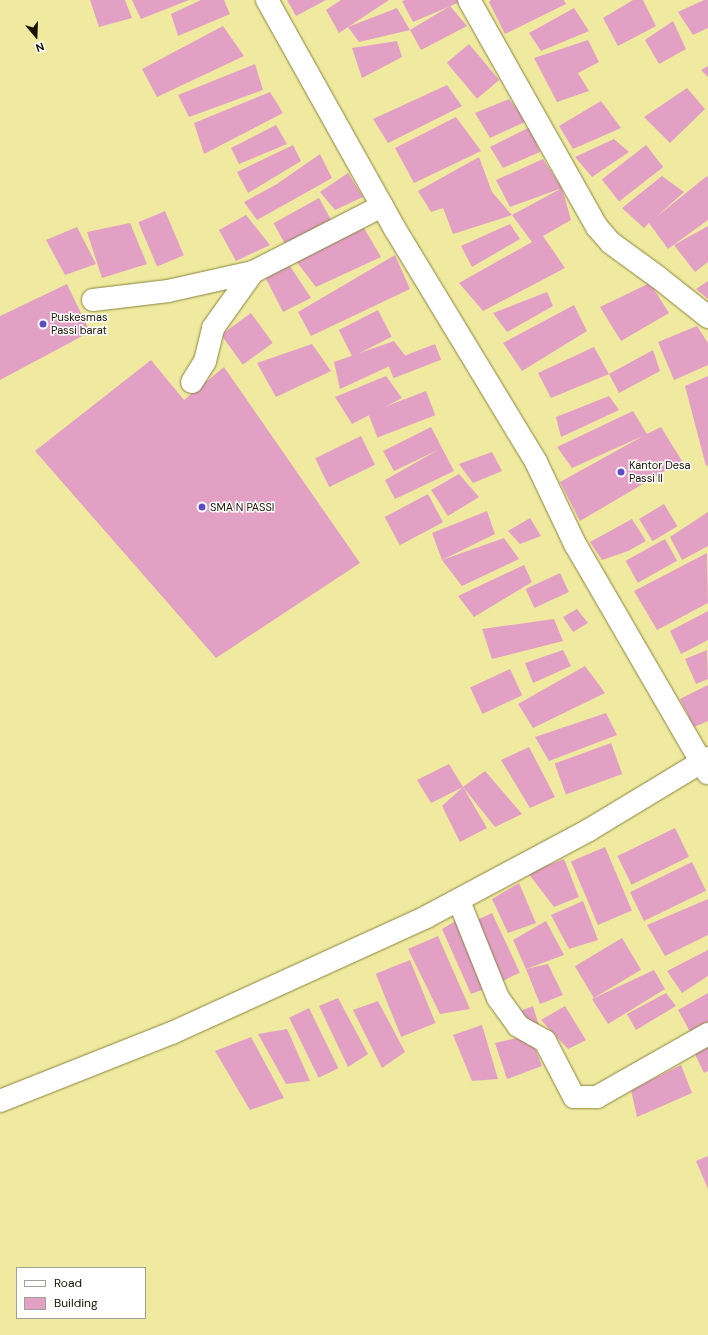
<!DOCTYPE html>
<style>
body{margin:0}
#map{position:relative;width:708px;height:1335px;overflow:hidden;background:#efeaa0;font-family:"DM Sans",sans-serif}
div>[style]{position:absolute}
.building>*{inset:0;background:#e3a0c5;transform-origin:0 0}
.roads{filter:drop-shadow(0 0 1px #8a843d) drop-shadow(0 0 1px #8a843d)}
.minor>*{height:22px;margin:-11px;padding:0 11px;transform-origin:11px;border-radius:11px;background:#fff}
.dots>*{width:11px;height:11px;translate:-50% -50%;box-sizing:border-box;border:2px solid #fff;border-radius:50%}
span{translate:-50% -50%;white-space:nowrap;text-align:center;line-height:1.15;-webkit-text-stroke:3px #fff;paint-order:stroke}
.poi-label{font-size:11px;color:#161300}
.left{translate:0 -50%;text-align:left}
.legend{position:absolute;left:16px;top:1267px;width:130px;height:52px;box-sizing:border-box;background:#fff;border:1px solid #a2a199;margin:0;padding:5px 7px;list-style:none;font-size:12px;color:#161300}
.legend li{display:flex;align-items:center;gap:8px;height:20px}
.legend b{width:20px;border:1px solid #a2a199}
.north{position:absolute;left:16px;top:16px;width:40px;height:40px;-webkit-text-stroke:3px #fff;paint-order:stroke;rotate:161deg;font-size:11px;font-weight:700;line-height:16px;text-align:center;color:#161300}
.north::after{content:'';display:block;margin:auto;width:14px;height:18px;background:#161300;clip-path:polygon(50% 0,100% 100%,50% 72%,0 100%)}
</style>
<div id="map">
<div class="building">
<div style="clip-path:polygon(90px 0,125px 0,132px 18px,99px 27px)"></div>
<div style="clip-path:polygon(132px 0,189px 0,141px 19px)"></div>
<div style="clip-path:polygon(201px 0,224px 0,230px 14px,178px 36px,171px 14px)"></div>
<div style="clip-path:polygon(287px 0,326px 0,296px 16px)"></div>
<div style="clip-path:polygon(341px 0,389px 0,339px 33px,326px 10px)"></div>
<div style="clip-path:polygon(405px 0,459px 0,460px 2px,413px 22px,402px 1px)"></div>
<div style="clip-path:polygon(491px 0,564px 0,566px 4px,505px 34px,489px 2px)"></div>
<div style="clip-path:polygon(633px 0,643px 0,656px 26px,618px 46px,603px 18px)"></div>
<div style="clip-path:polygon(704px 0,708px 0,708px 28px,693px 35px,678px 12px)"></div>
<div style="clip-path:polygon(450px 6px,467px 26px,421px 50px,410px 30px)"></div>
<div style="clip-path:polygon(397px 8px,410px 30px,359px 42px,348px 27px)"></div>
<div style="clip-path:polygon(574px 8px,589px 31px,541px 51px,529px 33px)"></div>
<div style="clip-path:polygon(673px 21px,686px 49px,659px 64px,645px 40px)"></div>
<div style="clip-path:polygon(223px 26px,244px 56px,157px 97px,142px 69px)"></div>
<div style="clip-path:polygon(588px 40px,599px 62px,578px 73px,589px 91px,557px 102px,534px 58px)"></div>
<div style="clip-path:polygon(397px 41px,402px 57px,362px 78px,352px 48px)"></div>
<div style="left:469px;top:44px;width:47px;height:29px;rotate:50deg"></div>
<div style="clip-path:polygon(255px 64px,263px 90px,189px 117px,178px 95px)"></div>
<div style="clip-path:polygon(708px 66px,708px 77px,701px 70px)"></div>
<div style="clip-path:polygon(447px 85px,462px 106px,388px 143px,373px 119px)"></div>
<div style="clip-path:polygon(687px 88px,705px 109px,670px 143px,644px 117px)"></div>
<div style="clip-path:polygon(270px 92px,283px 113px,204px 154px,194px 123px)"></div>
<div style="clip-path:polygon(509px 99px,527px 121px,490px 138px,475px 113px)"></div>
<div style="clip-path:polygon(601px 101px,621px 128px,573px 149px,559px 126px)"></div>
<div style="clip-path:polygon(456px 117px,481px 151px,414px 183px,395px 148px)"></div>
<div style="clip-path:polygon(276px 125px,287px 144px,239px 164px,231px 148px)"></div>
<div style="clip-path:polygon(530px 127px,540px 152px,503px 168px,490px 147px)"></div>
<div style="clip-path:polygon(614px 139px,629px 152px,592px 177px,575px 157px)"></div>
<div style="clip-path:polygon(293px 145px,301px 161px,248px 193px,237px 172px)"></div>
<div style="left:646px;top:145px;width:28px;height:56px;rotate:52deg"></div>
<div style="clip-path:polygon(320px 154px,332px 178px,257px 220px,244px 202px,277px 184px)"></div>
<div style="clip-path:polygon(479px 157px,492px 192px,512px 215px,562px 188px,571px 220px,543px 236px,565px 268px,483px 311px,459px 283px,532px 242px,512px 215px,453px 234px,443px 208px,431px 212px,418px 191px)"></div>
<div style="clip-path:polygon(543px 159px,562px 188px,510px 207px,496px 180px)"></div>
<div style="clip-path:polygon(348px 173px,363px 197px,335px 210px,320px 192px)"></div>
<div style="clip-path:polygon(662px 176px,684px 192px,655px 218px,707px 176px,708px 178px,708px 220px,668px 249px,649px 223px,644px 228px,622px 208px)"></div>
<div style="left:319px;top:198px;width:26px;height:52px;rotate:61deg"></div>
<div style="left:165px;top:211px;width:48px;height:29px;rotate:67deg"></div>
<div style="clip-path:polygon(246px 215px,270px 245px,236px 261px,219px 230px)"></div>
<div style="clip-path:polygon(130px 223px,147px 264px,102px 278px,87px 232px)"></div>
<div style="clip-path:polygon(510px 224px,520px 239px,472px 267px,461px 246px)"></div>
<div style="clip-path:polygon(708px 226px,708px 262px,695px 272px,674px 245px)"></div>
<div style="clip-path:polygon(77px 227px,96px 264px,65px 275px,46px 240px)"></div>
<div style="clip-path:polygon(364px 228px,381px 257px,316px 287px,296px 261px)"></div>
<div style="clip-path:polygon(395px 255px,410px 289px,311px 336px,298px 312px)"></div>
<div style="clip-path:polygon(290px 266px,311px 298px,283px 312px,264px 275px)"></div>
<div style="clip-path:polygon(708px 281px,708px 299px,696px 289px)"></div>
<div style="clip-path:polygon(650px 283px,669px 313px,621px 341px,600px 307px)"></div>
<div style="clip-path:polygon(67px 284px,90px 332px,0 380px,0 316px)"></div>
<div style="clip-path:polygon(547px 292px,553px 306px,507px 332px,493px 313px)"></div>
<div style="clip-path:polygon(574px 305px,587px 331px,522px 371px,503px 343px)"></div>
<div style="left:378px;top:310px;width:30px;height:44px;rotate:63deg"></div>
<div style="left:251px;top:313px;width:37px;height:37px;rotate:54deg"></div>
<div style="clip-path:polygon(697px 326px,708px 343px,708px 365px,674px 380px,658px 342px)"></div>
<div style="clip-path:polygon(394px 341px,407px 358px,340px 389px,334px 362px)"></div>
<div style="clip-path:polygon(312px 344px,331px 371px,276px 397px,257px 363px)"></div>
<div style="left:435px;top:344px;width:17px;height:51px;rotate:69deg"></div>
<div style="clip-path:polygon(594px 347px,609px 374px,653px 350px,660px 371px,619px 393px,609px 374px,551px 398px,538px 373px)"></div>
<div style="clip-path:polygon(151px 360px,184px 400px,224px 367px,360px 563px,216px 658px,35px 451px)"></div>
<div style="clip-path:polygon(386px 376px,402px 398px,352px 424px,335px 397px)"></div>
<div style="clip-path:polygon(708px 376px,708px 465px,706px 466px,685px 386px)"></div>
<div style="left:426px;top:391px;width:26px;height:62px;rotate:69deg"></div>
<div style="clip-path:polygon(609px 396px,619px 410px,561px 437px,556px 417px)"></div>
<div style="clip-path:polygon(633px 411px,647px 434px,661px 427px,682px 461px,580px 521px,560px 482px,645px 435px,572px 468px,557px 447px)"></div>
<div style="clip-path:polygon(431px 427px,454px 471px,395px 499px,385px 480px,438px 450px,394px 471px,383px 451px)"></div>
<div style="left:361px;top:436px;width:32px;height:51px;rotate:64deg"></div>
<div style="clip-path:polygon(492px 452px,502px 471px,473px 483px,459px 464px)"></div>
<div style="clip-path:polygon(459px 474px,479px 497px,448px 516px,431px 490px)"></div>
<div style="left:428px;top:494px;width:32px;height:49px;rotate:62deg"></div>
<div style="left:664px;top:504px;width:26px;height:29px;rotate:59deg"></div>
<div style="clip-path:polygon(487px 511px,495px 534px,442px 560px,432px 533px)"></div>
<div style="clip-path:polygon(708px 512px,708px 546px,682px 560px,670px 537px)"></div>
<div style="clip-path:polygon(530px 518px,541px 536px,520px 544px,508px 531px)"></div>
<div style="clip-path:polygon(632px 519px,646px 541px,628px 551px,602px 560px,590px 542px)"></div>
<div style="clip-path:polygon(504px 538px,519px 559px,462px 586px,442px 560px)"></div>
<div style="left:665px;top:539px;width:25px;height:45px;rotate:61deg"></div>
<div style="clip-path:polygon(707px 553px,708px 603px,657px 630px,634px 591px)"></div>
<div style="clip-path:polygon(524px 565px,532px 582px,474px 617px,458px 596px)"></div>
<div style="left:560px;top:573px;width:21px;height:38px;rotate:65deg"></div>
<div style="clip-path:polygon(577px 609px,588px 623px,573px 632px,563px 617px)"></div>
<div style="clip-path:polygon(708px 611px,708px 640px,681px 654px,670px 631px)"></div>
<div style="clip-path:polygon(554px 619px,563px 641px,492px 659px,482px 629px)"></div>
<div style="clip-path:polygon(563px 650px,571px 666px,533px 683px,525px 663px)"></div>
<div style="clip-path:polygon(707px 650px,708px 679px,696px 684px,685px 659px)"></div>
<div style="clip-path:polygon(585px 666px,605px 693px,533px 728px,518px 704px)"></div>
<div style="left:510px;top:669px;width:29px;height:44px;rotate:65deg"></div>
<div style="clip-path:polygon(708px 685px,708px 721px,694px 727px,680px 699px)"></div>
<div style="clip-path:polygon(606px 713px,617px 735px,549px 761px,535px 737px)"></div>
<div style="left:611px;top:743px;width:33px;height:60px;rotate:70deg"></div>
<div style="clip-path:polygon(529px 747px,555px 797px,530px 808px,501px 760px)"></div>
<div style="clip-path:polygon(449px 764px,463px 787px,485px 771px,522px 814px,495px 827px,463px 787px,487px 828px,460px 842px,442px 806px,463px 787px,431px 803px,417px 780px)"></div>
<div style="left:675px;top:828px;width:32px;height:64px;rotate:64deg"></div>
<div style="left:605px;top:847px;width:69px;height:37px;rotate:67deg"></div>
<div style="clip-path:polygon(564px 859px,579px 897px,554px 907px,528px 873px)"></div>
<div style="left:692px;top:862px;width:32px;height:69px;rotate:64deg"></div>
<div style="clip-path:polygon(519px 883px,536px 923px,508px 933px,492px 899px)"></div>
<div style="clip-path:polygon(708px 899px,708px 935px,665px 956px,647px 925px)"></div>
<div style="clip-path:polygon(583px 901px,598px 940px,569px 949px,551px 915px)"></div>
<div style="left:492px;top:913px;width:66px;height:19px;rotate:65deg"></div>
<div style="clip-path:polygon(459px 919px,487px 988px,471px 994px,442px 929px)"></div>
<div style="clip-path:polygon(546px 921px,564px 955px,526px 969px,513px 940px)"></div>
<div style="clip-path:polygon(438px 936px,470px 1009px,440px 1014px,408px 949px)"></div>
<div style="left:622px;top:938px;width:37px;height:55px;rotate:59deg"></div>
<div style="clip-path:polygon(708px 950px,708px 976px,682px 993px,667px 971px)"></div>
<div style="left:410px;top:960px;width:68px;height:37px;rotate:68deg"></div>
<div style="clip-path:polygon(548px 964px,563px 995px,540px 1004px,526px 969px)"></div>
<div style="clip-path:polygon(654px 970px,665px 989px,608px 1024px,592px 999px)"></div>
<div style="clip-path:polygon(666px 993px,676px 1006px,636px 1030px,627px 1014px)"></div>
<div style="clip-path:polygon(708px 993px,708px 1026px,692px 1035px,678px 1010px)"></div>
<div style="clip-path:polygon(338px 998px,368px 1054px,348px 1067px,319px 1006px)"></div>
<div style="clip-path:polygon(378px 1001px,405px 1052px,382px 1068px,353px 1010px)"></div>
<div style="clip-path:polygon(533px 1006px,540px 1029px,525px 1021px,520px 1011px)"></div>
<div style="clip-path:polygon(565px 1006px,586px 1040px,568px 1049px,541px 1020px)"></div>
<div style="left:309px;top:1008px;width:67px;height:22px;rotate:64deg"></div>
<div style="clip-path:polygon(482px 1025px,498px 1079px,472px 1081px,453px 1035px)"></div>
<div style="clip-path:polygon(287px 1029px,310px 1081px,286px 1084px,258px 1034px)"></div>
<div style="clip-path:polygon(530px 1035px,542px 1066px,507px 1079px,495px 1043px)"></div>
<div style="clip-path:polygon(251px 1037px,284px 1098px,250px 1110px,215px 1051px)"></div>
<div style="clip-path:polygon(708px 1045px,708px 1071px,704px 1073px,694px 1052px)"></div>
<div style="clip-path:polygon(681px 1065px,692px 1093px,637px 1117px,631px 1090px)"></div>
<div style="clip-path:polygon(708px 1156px,708px 1189px,696px 1161px)"></div>
</div>
<div class="roads">
<div class="minor">
<div style="left:267px;top:0;width:262px;rotate:60.8deg"></div>
<div style="left:395px;top:229px;width:272px;rotate:58.8deg"></div>
<div style="left:536px;top:462px;width:91px;rotate:64.6deg"></div>
<div style="left:575px;top:544px;width:265px;rotate:59.9deg"></div>
<div style="left:469px;top:0;width:261px;rotate:60.6deg"></div>
<div style="left:597px;top:227px;width:21px;rotate:49deg"></div>
<div style="left:611px;top:243px;width:59px;rotate:36.1deg"></div>
<div style="left:659px;top:278px;width:63px;rotate:38.5deg"></div>
<div style="left:93px;top:300px;width:76px;rotate:-6.8deg"></div>
<div style="left:168px;top:291px;width:87px;rotate:-12.6deg"></div>
<div style="left:192px;top:382px;width:25px;rotate:-58deg"></div>
<div style="left:205px;top:361px;width:34px;rotate:-76deg"></div>
<div style="left:213px;top:328px;width:69px;rotate:-54.5deg"></div>
<div style="left:253px;top:272px;width:145px;rotate:-27.1deg"></div>
<div style="left:459px;top:901px;width:105px;rotate:68.1deg"></div>
<div style="left:498px;top:998px;width:34px;rotate:54deg"></div>
<div style="left:518px;top:1026px;width:31px;rotate:29deg"></div>
<div style="left:545px;top:1041px;width:63px;rotate:62.6deg"></div>
<div style="left:574px;top:1097px;width:23px"></div>
<div style="left:597px;top:1097px;width:128px;rotate:-29.6deg"></div>
<div style="left:0;top:1101px;width:185px;rotate:-21.6deg"></div>
<div style="left:172px;top:1033px;width:279px;rotate:-24.5deg"></div>
<div style="left:426px;top:917px;width:185px;rotate:-28.1deg"></div>
<div style="left:589px;top:830px;width:139px;rotate:-31.2deg"></div>
</div>
</div>
<div class="dots">
<div style="left:43px;top:324px;background:#5e4cc4"></div>
<div style="left:621px;top:472px;background:#5e4cc4"></div>
<div style="left:202px;top:507px;background:#5e4cc4"></div>
</div>
<div class="poi-label">
<span class="left" style="left:51px;top:324px">Puskesmas<br>Passi barat</span>
<span class="left" style="left:629px;top:472px">Kantor Desa<br>Passi II</span>
<span class="left" style="left:210px;top:507px">SMA N PASSI</span>
</div>
<ul class="legend">
<li><b style="height:5px;background:#fff"></b>Road</li>
<li><b style="height:11px;background:#e3a0c5"></b>Building</li>
</ul>
<div class="north">N</div>
</div>
